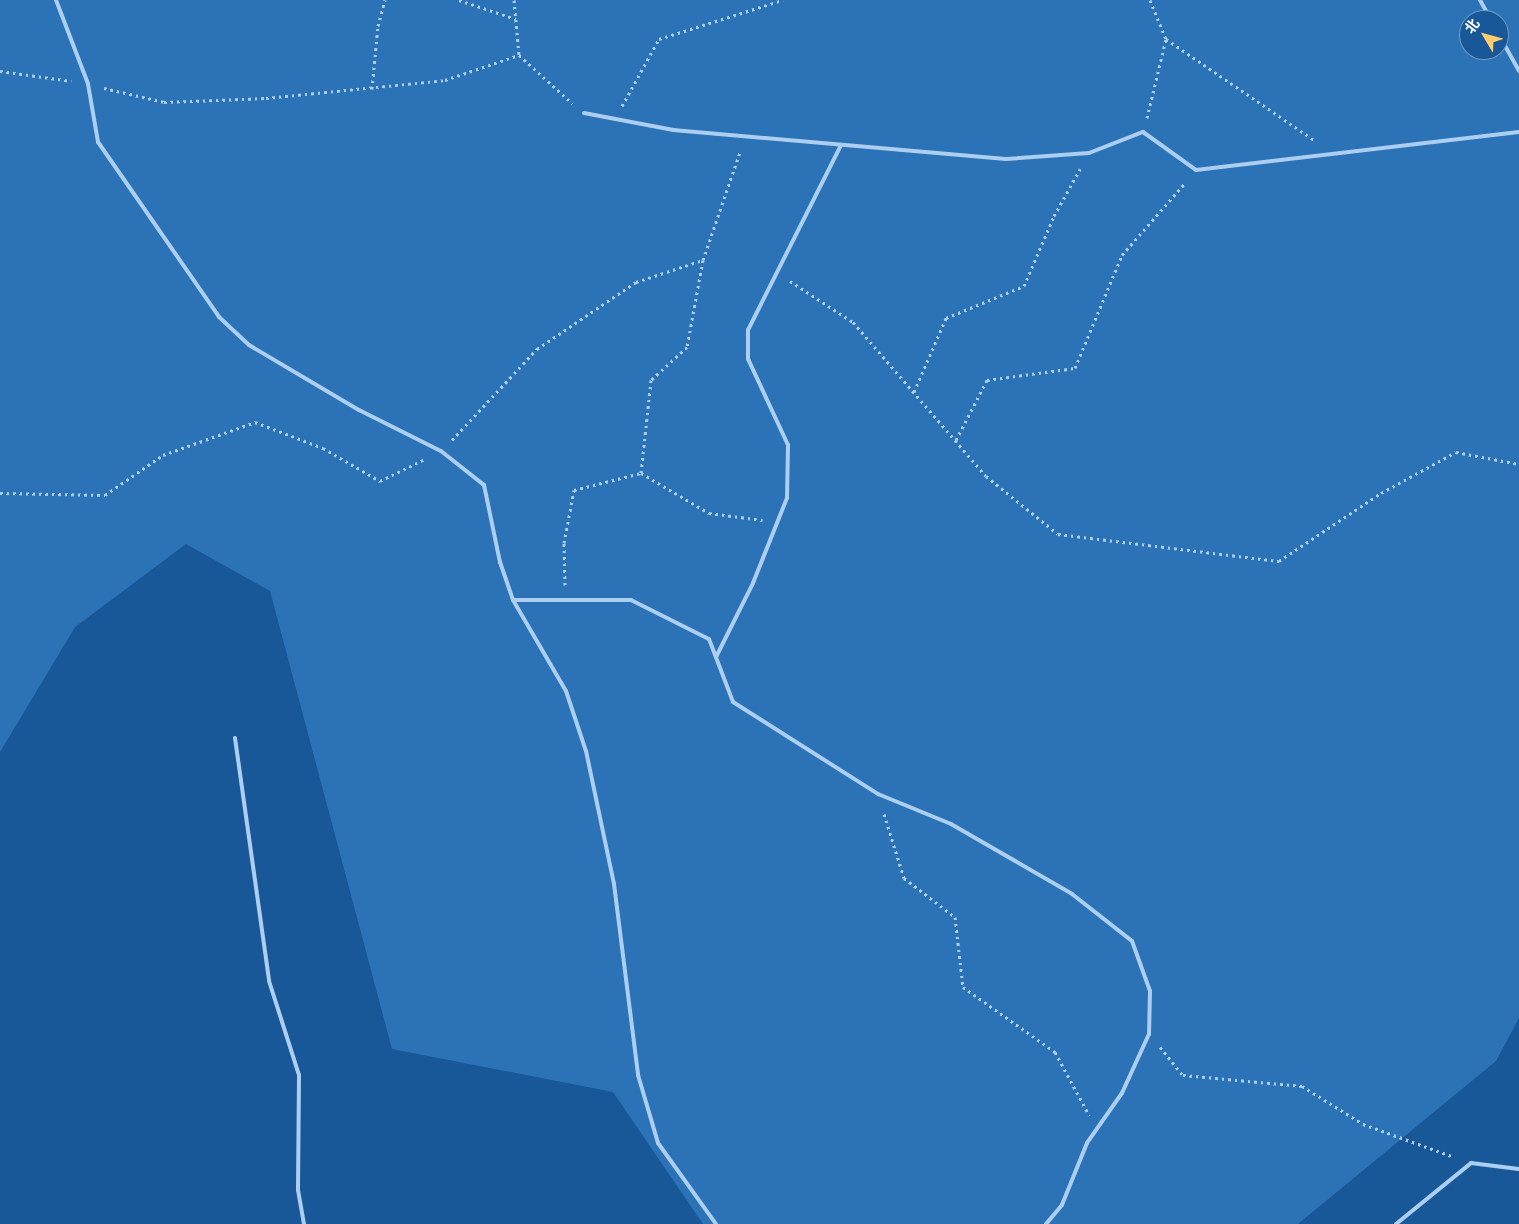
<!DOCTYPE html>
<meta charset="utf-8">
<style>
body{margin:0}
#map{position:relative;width:1519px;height:1224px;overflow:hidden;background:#185798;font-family:Karla,"Noto Sans SC",sans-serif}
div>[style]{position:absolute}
.green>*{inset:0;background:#2b72b6}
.path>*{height:3px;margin-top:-1.5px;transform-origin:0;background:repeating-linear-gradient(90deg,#accff1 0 2.5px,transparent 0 6.5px)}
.service>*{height:4px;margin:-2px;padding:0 2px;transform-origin:2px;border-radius:2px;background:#accff1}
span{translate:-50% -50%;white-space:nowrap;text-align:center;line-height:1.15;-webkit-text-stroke:5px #185798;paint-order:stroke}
.north{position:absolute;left:1459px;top:10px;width:50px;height:50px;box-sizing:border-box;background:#185798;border:1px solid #749ac1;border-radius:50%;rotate:307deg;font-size:14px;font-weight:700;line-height:20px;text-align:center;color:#fff}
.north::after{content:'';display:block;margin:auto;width:18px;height:22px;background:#ffcd6c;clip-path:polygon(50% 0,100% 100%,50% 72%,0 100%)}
</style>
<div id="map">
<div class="green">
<div style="clip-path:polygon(evenodd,0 0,1519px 0,1519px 1018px,1496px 1061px,1298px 1224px,703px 1224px,613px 1092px,392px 1049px,270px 591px,186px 544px,75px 627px,0 752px,0 0,1469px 20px,1499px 20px,1499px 50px,1469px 50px,1469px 20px)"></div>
</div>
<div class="path">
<div style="left:459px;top:0;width:60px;rotate:18.4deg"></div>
<div style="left:514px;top:0;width:55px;rotate:84.8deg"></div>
<div style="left:519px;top:55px;width:72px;rotate:42.2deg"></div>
<div style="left:1150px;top:0;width:42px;rotate:67.7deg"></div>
<div style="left:1166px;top:39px;width:179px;rotate:34.3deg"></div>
<div style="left:0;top:71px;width:72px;rotate:8deg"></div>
<div style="left:104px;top:88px;width:62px;rotate:13.1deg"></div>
<div style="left:164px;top:102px;width:102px;rotate:-2.2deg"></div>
<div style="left:266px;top:98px;width:180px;rotate:-5.7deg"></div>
<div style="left:445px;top:80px;width:78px;rotate:-18.7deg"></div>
<div style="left:372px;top:89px;width:63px;rotate:-84.6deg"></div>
<div style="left:378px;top:26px;width:27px;rotate:-75deg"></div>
<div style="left:622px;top:106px;width:77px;rotate:-61.1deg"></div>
<div style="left:659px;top:39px;width:130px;rotate:-17.5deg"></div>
<div style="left:1147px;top:118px;width:81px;rotate:-76.5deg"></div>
<div style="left:703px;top:260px;width:88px;rotate:100.4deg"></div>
<div style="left:687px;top:347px;width:49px;rotate:137.5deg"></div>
<div style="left:651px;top:380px;width:94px;rotate:96.1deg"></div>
<div style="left:641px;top:473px;width:79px;rotate:30.5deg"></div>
<div style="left:709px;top:513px;width:54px;rotate:7.4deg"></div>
<div style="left:790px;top:281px;width:75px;rotate:33.1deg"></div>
<div style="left:853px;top:322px;width:203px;rotate:49.2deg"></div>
<div style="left:986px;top:476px;width:92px;rotate:38.9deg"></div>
<div style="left:1058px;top:534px;width:223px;rotate:7deg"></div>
<div style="left:1279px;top:561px;width:123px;rotate:-33.7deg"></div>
<div style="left:1381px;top:493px;width:85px;rotate:-28.7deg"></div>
<div style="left:1456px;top:452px;width:64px;rotate:10.8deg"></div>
<div style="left:914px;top:392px;width:81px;rotate:-66.6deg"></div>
<div style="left:946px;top:318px;width:84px;rotate:-22.3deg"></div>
<div style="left:1024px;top:286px;width:76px;rotate:-66.8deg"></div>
<div style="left:1054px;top:216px;width:54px;rotate:-61deg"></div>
<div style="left:452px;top:440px;width:125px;rotate:-47deg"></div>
<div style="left:537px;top:349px;width:120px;rotate:-34.1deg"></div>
<div style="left:636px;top:282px;width:71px;rotate:-18.2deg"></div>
<div style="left:703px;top:260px;width:114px;rotate:-71.1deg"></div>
<div style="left:956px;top:440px;width:68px;rotate:-62.7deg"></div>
<div style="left:987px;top:380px;width:89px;rotate:-7.8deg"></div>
<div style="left:1075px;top:368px;width:122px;rotate:-67.4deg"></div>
<div style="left:1122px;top:255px;width:97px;rotate:-48.8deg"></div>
<div style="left:0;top:493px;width:105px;rotate:1.1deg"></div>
<div style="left:105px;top:495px;width:70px;rotate:-34.6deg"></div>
<div style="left:163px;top:455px;width:98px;rotate:-19.7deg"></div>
<div style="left:255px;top:422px;width:73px;rotate:20.9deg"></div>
<div style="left:323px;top:448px;width:66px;rotate:30.1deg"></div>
<div style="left:380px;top:481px;width:50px;rotate:-26.1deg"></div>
<div style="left:565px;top:585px;width:42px;rotate:-91.4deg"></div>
<div style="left:564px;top:543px;width:54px;rotate:-79.3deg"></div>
<div style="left:574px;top:490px;width:69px;rotate:-14.2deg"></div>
<div style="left:884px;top:814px;width:67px;rotate:72.6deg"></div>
<div style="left:904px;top:878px;width:64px;rotate:37.4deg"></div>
<div style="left:955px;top:917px;width:70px;rotate:83.5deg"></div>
<div style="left:963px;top:987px;width:113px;rotate:35.2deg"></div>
<div style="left:1055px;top:1052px;width:72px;rotate:61.6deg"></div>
<div style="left:1160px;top:1047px;width:36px;rotate:51deg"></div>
<div style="left:1183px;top:1075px;width:120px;rotate:5.3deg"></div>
<div style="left:1302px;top:1086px;width:72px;rotate:31.9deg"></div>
<div style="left:1363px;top:1124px;width:97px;rotate:19.9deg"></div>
</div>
<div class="service">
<div style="left:56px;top:0;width:90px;rotate:69.1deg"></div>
<div style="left:88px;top:84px;width:59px;rotate:80.2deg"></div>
<div style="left:98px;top:142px;width:213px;rotate:55.3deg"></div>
<div style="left:219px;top:317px;width:41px;rotate:43deg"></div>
<div style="left:249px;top:345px;width:128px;rotate:30.6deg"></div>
<div style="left:359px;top:410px;width:92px;rotate:26.6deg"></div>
<div style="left:441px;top:451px;width:55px;rotate:38.3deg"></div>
<div style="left:484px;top:485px;width:79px;rotate:78.3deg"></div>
<div style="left:500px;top:562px;width:40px;rotate:71.1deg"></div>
<div style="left:513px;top:600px;width:105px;rotate:59.8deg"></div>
<div style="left:566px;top:691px;width:63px;rotate:71.6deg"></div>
<div style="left:586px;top:751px;width:136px;rotate:78.1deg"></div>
<div style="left:614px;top:884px;width:193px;rotate:82.8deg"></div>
<div style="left:638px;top:1075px;width:71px;rotate:73.6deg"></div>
<div style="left:658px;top:1143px;width:100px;rotate:54.4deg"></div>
<div style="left:1480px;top:0;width:23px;rotate:61deg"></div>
<div style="left:1499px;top:35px;width:41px;rotate:60.9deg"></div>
<div style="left:584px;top:113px;width:91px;rotate:10.8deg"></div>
<div style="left:673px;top:130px;width:334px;rotate:5deg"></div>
<div style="left:1006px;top:159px;width:83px;rotate:-4.1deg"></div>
<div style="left:1089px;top:153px;width:58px;rotate:-21.3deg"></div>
<div style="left:1143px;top:132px;width:65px;rotate:35.6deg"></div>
<div style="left:1196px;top:170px;width:325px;rotate:-6.7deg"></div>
<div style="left:513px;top:600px;width:118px"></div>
<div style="left:631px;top:600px;width:87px;rotate:26.6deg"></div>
<div style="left:709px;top:639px;width:67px;rotate:69.1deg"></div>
<div style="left:733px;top:702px;width:172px;rotate:32.4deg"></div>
<div style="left:878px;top:794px;width:79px;rotate:22.3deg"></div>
<div style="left:951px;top:824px;width:140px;rotate:30deg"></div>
<div style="left:1072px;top:894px;width:76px;rotate:38.1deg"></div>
<div style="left:1132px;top:941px;width:53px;rotate:70.2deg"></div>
<div style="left:1150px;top:991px;width:43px;rotate:91.3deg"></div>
<div style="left:1149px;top:1034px;width:65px;rotate:114.6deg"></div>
<div style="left:1122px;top:1093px;width:61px;rotate:125deg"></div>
<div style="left:1087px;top:1143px;width:67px;rotate:112deg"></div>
<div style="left:1062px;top:1205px;width:25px;rotate:130deg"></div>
<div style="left:716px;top:657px;width:83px;rotate:-63.4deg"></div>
<div style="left:753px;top:583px;width:92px;rotate:-68.2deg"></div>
<div style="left:787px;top:498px;width:53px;rotate:-88.9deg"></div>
<div style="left:788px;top:445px;width:95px;rotate:-114.9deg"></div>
<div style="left:748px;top:359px;width:29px;rotate:-90deg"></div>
<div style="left:748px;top:330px;width:207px;rotate:-63.3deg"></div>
<div style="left:235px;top:738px;width:245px;rotate:82deg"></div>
<div style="left:269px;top:981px;width:99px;rotate:72.3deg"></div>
<div style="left:299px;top:1075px;width:115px;rotate:90.5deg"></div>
<div style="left:298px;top:1190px;width:35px;rotate:80deg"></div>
<div style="left:1396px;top:1224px;width:97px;rotate:-39.1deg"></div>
<div style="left:1471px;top:1163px;width:48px;rotate:7.1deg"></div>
</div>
<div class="north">北</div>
</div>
